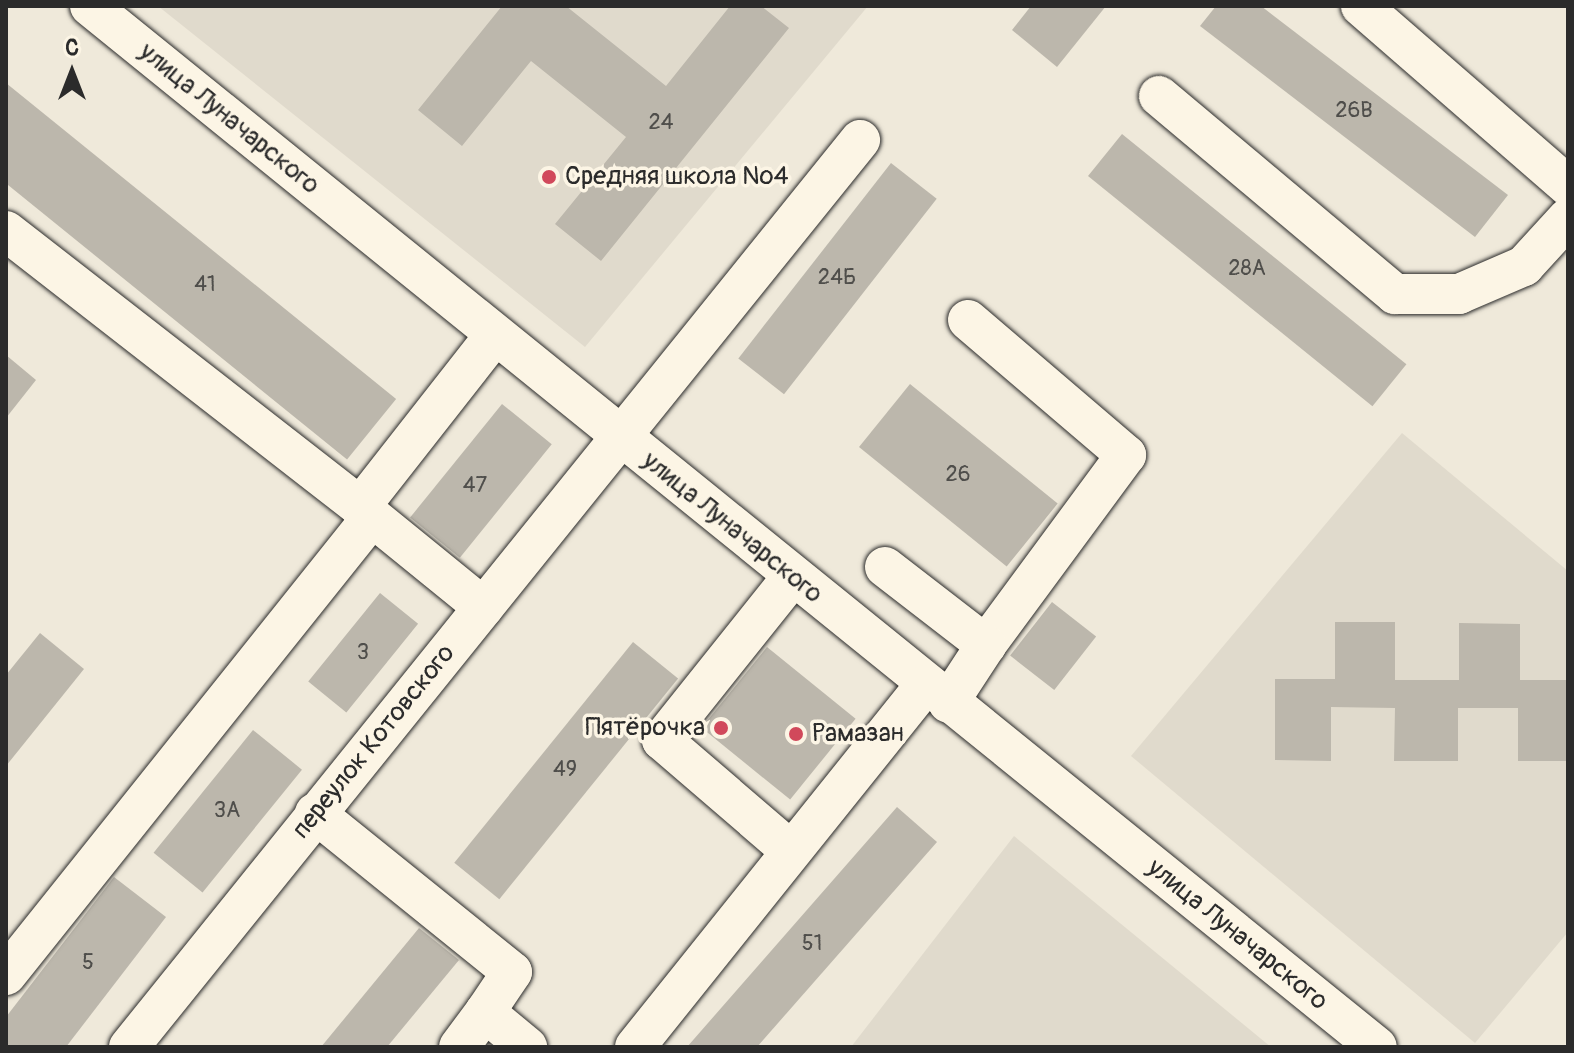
<!DOCTYPE html>
<meta charset="utf-8">
<style>
body{margin:0}
#map{position:relative;width:1574px;height:1053px;overflow:hidden;background:#efe9da;font-family:Pangolin,sans-serif}
div>[style]{position:absolute}
.built>*{inset:0;background:#e0dacc}
.building>*{inset:0;background:#bcb7ac;transform-origin:0 0}
.roads{filter:drop-shadow(0 0 2px #2b2b2b) drop-shadow(0 0 2px #2b2b2b)}
.minor>*{height:40px;margin:-20px;padding:0 20px;transform-origin:20px;border-radius:20px;background:#fcf5e5}
.dots>*{width:22px;height:22px;translate:-50% -50%;box-sizing:border-box;border:4px solid #fcf5e5;border-radius:50%}
span{translate:-50% -50%;white-space:nowrap;text-align:center;line-height:1.15;-webkit-text-stroke:7px #fcf5e5;paint-order:stroke}
.number-label{font-size:22px;color:#4f4e4b}
.number-label span{-webkit-text-stroke-width:0}
.street-label{font-size:26px;color:#2b2b2b}
.poi-label{font-size:26px;color:#2b2b2b}
.left{translate:0 -50%;text-align:left}
.right{translate:-100% -50%;text-align:right}
.frame{position:absolute;inset:0;border:8px solid #2b2b2b;pointer-events:none}
.north{position:absolute;left:32px;top:32px;width:80px;height:80px;-webkit-text-stroke:6px #fcf5e5;paint-order:stroke;rotate:0deg;font-size:22px;font-weight:700;line-height:32px;text-align:center;color:#2b2b2b}
.north::after{content:'';display:block;margin:auto;width:28px;height:36px;background:#2b2b2b;clip-path:polygon(50% 0,100% 100%,50% 72%,0 100%)}
</style>
<div id="map">
<div class="built">
<div style="clip-path:polygon(158px 6px,868px 6px,585px 347px)"></div>
<div style="clip-path:polygon(1402px 433px,1568px 571px,1568px 932px,1475px 1043px,1131px 756px)"></div>
<div style="clip-path:polygon(1014px 836px,1271px 1047px,851px 1047px)"></div>
</div>
<div class="building">
<div style="clip-path:polygon(502px 6px,566px 6px,666px 86px,730px 6px,761px 6px,789px 28px,601px 261px,555px 224px,626px 137px,531px 61px,462px 146px,418px 110px)"></div>
<div style="clip-path:polygon(1031px 6px,1106px 6px,1057px 67px,1012px 30px)"></div>
<div style="clip-path:polygon(1216px 6px,1261px 6px,1508px 195px,1475px 237px,1200px 26px)"></div>
<div style="left:6px;top:83px;width:502px;height:78px;rotate:39deg"></div>
<div style="left:1122px;top:134px;width:366px;height:54px;rotate:39deg"></div>
<div style="left:891px;top:163px;width:58px;height:248px;rotate:38deg"></div>
<div style="clip-path:polygon(6px 355px,36px 380px,6px 418px)"></div>
<div style="left:910px;top:384px;width:190px;height:81px;rotate:39deg"></div>
<div style="left:502px;top:404px;width:64px;height:146px;rotate:39deg"></div>
<div style="left:380px;top:593px;width:49px;height:114px;rotate:39deg"></div>
<div style="left:1052px;top:602px;width:56px;height:68px;rotate:38deg"></div>
<div style="clip-path:polygon(1335px 622px,1395px 622px,1395px 680px,1459px 680px,1459px 623px,1520px 624px,1520px 680px,1568px 680px,1568px 761px,1518px 761px,1518px 708px,1458px 708px,1458px 761px,1394px 761px,1395px 708px,1331px 707px,1331px 761px,1275px 760px,1275px 679px,1335px 679px)"></div>
<div style="clip-path:polygon(40px 633px,84px 669px,6px 766px,6px 675px)"></div>
<div style="left:633px;top:642px;width:58px;height:284px;rotate:39deg"></div>
<div style="left:767px;top:647px;width:114px;height:104px;rotate:39deg"></div>
<div style="left:253px;top:730px;width:63px;height:158px;rotate:39deg"></div>
<div style="clip-path:polygon(897px 807px,937px 842px,757px 1047px,687px 1047px)"></div>
<div style="clip-path:polygon(114px 877px,166px 917px,66px 1047px,6px 1047px,6px 1017px)"></div>
<div style="clip-path:polygon(419px 928px,459px 960px,387px 1047px,321px 1047px)"></div>
</div>
<div class="roads">
<div class="minor">
<div style="left:90px;top:6px;width:1655px;rotate:38.97deg"></div>
<div style="left:1361px;top:6px;width:274px;rotate:41deg"></div>
<div style="left:1159px;top:96px;width:308px;rotate:40deg"></div>
<div style="left:1395px;top:294px;width:64px"></div>
<div style="left:1459px;top:294px;width:71px;rotate:-23.3deg"></div>
<div style="left:1524px;top:266px;width:65px;rotate:-47.5deg"></div>
<div style="left:6px;top:231px;width:449px;rotate:37.9deg"></div>
<div style="left:360px;top:507px;width:219px;rotate:-51.9deg"></div>
<div style="left:968px;top:320px;width:208px;rotate:40.5deg"></div>
<div style="left:1126px;top:455px;width:236px;rotate:126.4deg"></div>
<div style="left:360px;top:507px;width:159px;rotate:39.1deg"></div>
<div style="left:885px;top:567px;width:128px;rotate:37.7deg"></div>
<div style="left:986px;top:645px;width:69px;rotate:123.2deg"></div>
<div style="left:315px;top:813px;width:253px;rotate:38.9deg"></div>
<div style="left:512px;top:972px;width:48px;rotate:124deg"></div>
<div style="left:485px;top:1012px;width:55px;rotate:39.8deg"></div>
<div style="left:791px;top:851px;width:170px;rotate:-139.3deg"></div>
<div style="left:662px;top:740px;width:208px;rotate:-51.4deg"></div>
<div style="left:6px;top:975px;width:586px;rotate:-51.37deg"></div>
<div style="left:129px;top:1047px;width:1165px;rotate:-51.13deg"></div>
<div style="left:459px;top:1047px;width:44px;rotate:-53.4deg"></div>
<div style="left:635px;top:1047px;width:464px;rotate:-51.3deg"></div>
</div>
</div>
<div class="dots">
<div style="left:549px;top:177px;background:#d1495b"></div>
<div style="left:721px;top:728px;background:#d1495b"></div>
<div style="left:796px;top:734px;background:#d1495b"></div>
</div>
<div class="number-label">
<span style="left:1354px;top:111px">26В</span>
<span style="left:661px;top:123px">24</span>
<span style="left:1247px;top:269px">28А</span>
<span style="left:837px;top:278px">24Б</span>
<span style="left:205px;top:285px">41</span>
<span style="left:958px;top:475px">26</span>
<span style="left:475px;top:486px">47</span>
<span style="left:363px;top:653px">3</span>
<span style="left:565px;top:770px">49</span>
<span style="left:227px;top:811px">3А</span>
<span style="left:812px;top:944px">51</span>
<span style="left:88px;top:963px">5</span>
</div>
<div class="street-label">
<span style="left:229px;top:119px;rotate:39deg">улица Луначарского</span>
<span style="left:732px;top:528px;rotate:39deg">улица Луначарского</span>
<span style="left:374px;top:742px;rotate:-51deg">переулок Котовского</span>
<span style="left:1237px;top:935px;rotate:39deg">улица Луначарского</span>
</div>
<div class="poi-label">
<span class="left" style="left:565px;top:177px">Средняя школа №4</span>
<span class="right" style="left:705px;top:728px">Пятёрочка</span>
<span class="left" style="left:812px;top:734px">Рамазан</span>
</div>
<div class="frame"></div>
<div class="north">С</div>
</div>
